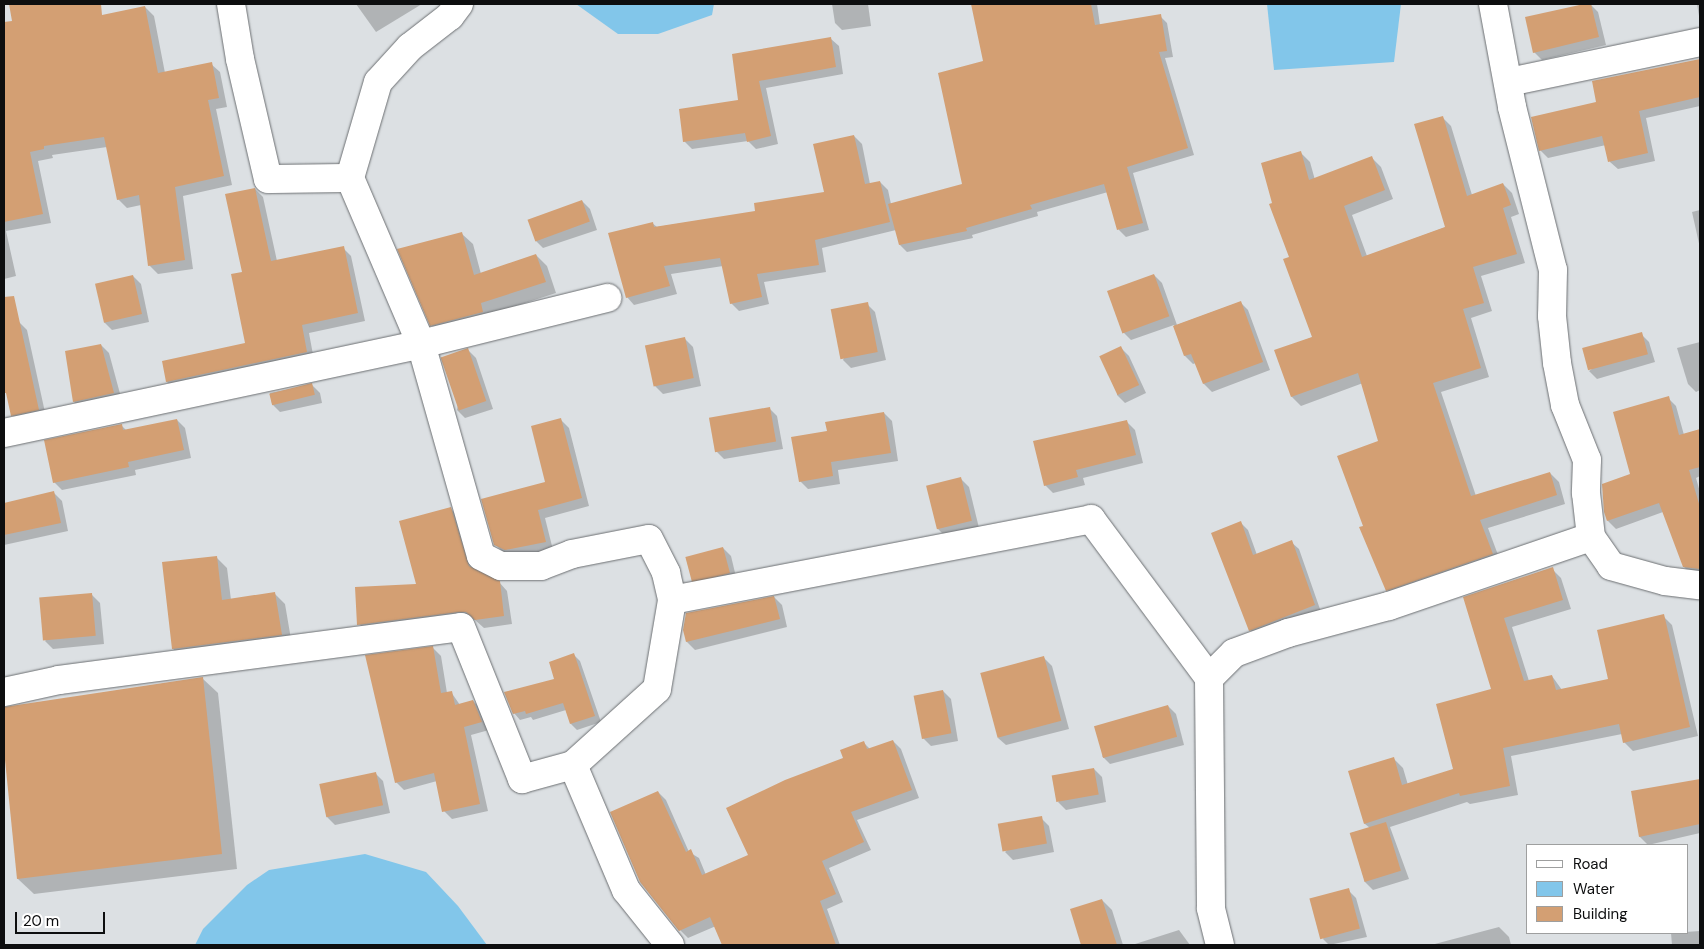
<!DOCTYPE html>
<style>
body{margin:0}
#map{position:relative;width:1704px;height:949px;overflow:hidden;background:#dce0e3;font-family:"DM Sans",sans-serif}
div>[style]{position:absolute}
.water>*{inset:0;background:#82c6ea}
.shadow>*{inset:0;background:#0003}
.building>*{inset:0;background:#d39f73;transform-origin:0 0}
.roads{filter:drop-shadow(0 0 1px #6c6f72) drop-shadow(0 0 1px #6c6f72)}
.street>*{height:28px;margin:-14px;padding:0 14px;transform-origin:14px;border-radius:14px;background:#fff}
span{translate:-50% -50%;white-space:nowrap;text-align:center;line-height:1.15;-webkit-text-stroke:4px #fff;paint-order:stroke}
.frame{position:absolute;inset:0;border:5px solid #0d0e0f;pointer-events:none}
.legend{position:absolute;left:1526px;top:844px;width:162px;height:90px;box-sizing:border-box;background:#fff;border:1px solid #9e9f9f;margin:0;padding:6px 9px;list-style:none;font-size:15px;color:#0d0e0f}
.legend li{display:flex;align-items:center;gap:10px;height:25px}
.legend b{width:25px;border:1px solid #9e9f9f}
.scale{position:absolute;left:15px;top:912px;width:90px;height:22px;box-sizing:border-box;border:2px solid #0d0e0f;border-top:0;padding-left:6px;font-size:15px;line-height:18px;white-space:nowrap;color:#0d0e0f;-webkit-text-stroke:4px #fff;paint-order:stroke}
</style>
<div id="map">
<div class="water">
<div style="clip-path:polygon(576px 4px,714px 4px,712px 15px,658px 34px,618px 34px)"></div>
<div style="clip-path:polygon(1267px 4px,1401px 4px,1394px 62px,1274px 70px)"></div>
<div style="clip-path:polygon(365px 854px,426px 872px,458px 906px,487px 945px,195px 945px,203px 929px,247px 885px,269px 870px)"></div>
</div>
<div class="shadow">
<div style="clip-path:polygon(10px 4px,78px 4px,78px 9px,93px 18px,145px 7px,154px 16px,165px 73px,211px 64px,220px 72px,227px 107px,216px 109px,232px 185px,183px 196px,193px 269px,158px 274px,149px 265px,141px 205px,127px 208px,118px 199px,107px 147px,52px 155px,53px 158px,38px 161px,51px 223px,6px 231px,16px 276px,4px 279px,4px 24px,13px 22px)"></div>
<div style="clip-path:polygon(356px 4px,422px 4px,376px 32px)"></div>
<div style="clip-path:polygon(832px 4px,868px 4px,871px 26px,842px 30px,835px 23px)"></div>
<div style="clip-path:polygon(972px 4px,1097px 4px,1100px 25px,1160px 16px,1167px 23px,1173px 57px,1165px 58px,1194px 155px,1133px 173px,1149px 230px,1126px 237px,1119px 230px,1108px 192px,1037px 212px,1038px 216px,972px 235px,973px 238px,907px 252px,900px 245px,896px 230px,822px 248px,826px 272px,764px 282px,769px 304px,739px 311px,731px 303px,723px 266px,671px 274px,677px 294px,634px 305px,627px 297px,652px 223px,657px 227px,756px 212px,825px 193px,854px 136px,862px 144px,870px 184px,880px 182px,888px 190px,891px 204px,964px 185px,985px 62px)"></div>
<div style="clip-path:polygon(1590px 4px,1598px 12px,1606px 45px,1542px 60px,1534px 52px,1526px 18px)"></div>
<div style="clip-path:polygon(1697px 4px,1700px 4px,1700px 22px)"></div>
<div style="clip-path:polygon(831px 39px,839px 46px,843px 74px,766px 88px,778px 144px,756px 149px,748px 141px,692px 149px,684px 141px,740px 101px,734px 55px)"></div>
<div style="clip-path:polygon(1700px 61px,1700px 106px,1646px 118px,1655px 161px,1618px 169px,1610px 162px,1606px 145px,1548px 158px,1540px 150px,1597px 103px,1594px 82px)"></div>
<div style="clip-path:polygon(1442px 117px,1451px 126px,1472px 195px,1503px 184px,1512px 193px,1519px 214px,1511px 217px,1525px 263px,1481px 276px,1492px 311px,1471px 318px,1489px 377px,1441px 392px,1476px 496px,1550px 473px,1559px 482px,1565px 504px,1488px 528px,1501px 563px,1396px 599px,1387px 590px,1364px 526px,1380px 441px,1363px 383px,1301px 406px,1292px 397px,1276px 351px,1313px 337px,1274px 204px,1301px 153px,1310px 162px,1315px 180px,1372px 158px,1381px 167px,1393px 199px,1352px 215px,1367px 256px,1446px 227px)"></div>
<div style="clip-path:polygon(255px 189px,263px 197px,277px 261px,343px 248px,351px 256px,365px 321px,309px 333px,314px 360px,175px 390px,167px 382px,163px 362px,247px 344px,243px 273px)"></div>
<div style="clip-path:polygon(582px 201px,590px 209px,597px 230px,543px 248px,535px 240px)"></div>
<div style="clip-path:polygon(1700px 210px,1700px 248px,1692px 212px)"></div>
<div style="clip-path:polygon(462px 234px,473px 244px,481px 274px,536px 255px,547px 266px,556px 293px,491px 314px,442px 336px,431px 325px)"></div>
<div style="clip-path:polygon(1154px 275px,1162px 283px,1177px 325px,1240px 302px,1248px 310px,1270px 370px,1212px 392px,1204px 384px,1196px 363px,1193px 364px,1185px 356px,1174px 325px,1131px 340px,1123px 332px)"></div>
<div style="clip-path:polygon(133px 276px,141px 284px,149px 322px,112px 330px,104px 322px)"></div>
<div style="clip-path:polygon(867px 304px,875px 312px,886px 360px,851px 368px,843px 360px)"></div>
<div style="clip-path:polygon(19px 322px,27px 330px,46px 417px,20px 423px,12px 415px,4px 374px,4px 325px)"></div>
<div style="clip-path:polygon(1641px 334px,1649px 342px,1655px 362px,1597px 379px,1589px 371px)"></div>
<div style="clip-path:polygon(685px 339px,693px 347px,701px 386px,663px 394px,655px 386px,646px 347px)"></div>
<div style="clip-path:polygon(1700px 342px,1700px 390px,1696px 392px,1688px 384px,1677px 348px)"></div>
<div style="clip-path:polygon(101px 345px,109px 353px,122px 401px,82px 410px,74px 402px)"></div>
<div style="clip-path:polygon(1121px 348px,1129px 356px,1146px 393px,1125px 403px,1117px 395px)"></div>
<div style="clip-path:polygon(468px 350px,476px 358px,493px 409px,465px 418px,457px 410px)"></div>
<div style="clip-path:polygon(312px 385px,320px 393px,322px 403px,280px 412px,272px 404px,270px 393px)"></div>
<div style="clip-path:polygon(1668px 398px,1676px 406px,1684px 435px,1700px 431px,1700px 476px,1696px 478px,1700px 492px,1700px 576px,1692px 575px,1684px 567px,1663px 512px,1616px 529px,1608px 521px,1603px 485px,1632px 475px)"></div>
<div style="clip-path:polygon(769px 408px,777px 416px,783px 449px,724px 459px,716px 451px)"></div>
<div style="clip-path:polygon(884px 413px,892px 421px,898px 461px,838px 470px,840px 484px,808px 489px,800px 481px,828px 432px)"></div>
<div style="clip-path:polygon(177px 420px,185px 428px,191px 458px,135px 470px,136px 475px,62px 490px,54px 482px,121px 425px,127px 431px)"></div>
<div style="clip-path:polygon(561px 420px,569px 428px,589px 506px,545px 518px,553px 550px,524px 558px,504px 553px,495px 544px,547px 482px)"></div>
<div style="clip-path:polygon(1127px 422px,1135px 430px,1143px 463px,1083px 478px,1085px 485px,1053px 493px,1045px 485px)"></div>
<div style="clip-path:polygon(961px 479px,969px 487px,979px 528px,946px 537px,938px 529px,928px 487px)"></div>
<div style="clip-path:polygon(54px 493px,62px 501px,68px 531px,4px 545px,4px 504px)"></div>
<div style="clip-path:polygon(451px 509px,459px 517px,475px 570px,499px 582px,507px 591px,512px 624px,484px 628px,475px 620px,468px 619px,367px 632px,359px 624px,418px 585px)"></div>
<div style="clip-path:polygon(1241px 523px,1248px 530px,1257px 555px,1291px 542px,1299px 549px,1321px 612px,1257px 637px,1250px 630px)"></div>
<div style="clip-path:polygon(723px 548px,731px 556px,737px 581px,700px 588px,692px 580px)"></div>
<div style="clip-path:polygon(217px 558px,227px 568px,231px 600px,274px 593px,285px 604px,292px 645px,184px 659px,173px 649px)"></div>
<div style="clip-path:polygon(1552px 569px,1561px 578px,1571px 609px,1512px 627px,1529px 681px,1552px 676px,1562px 690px,1610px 680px,1663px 616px,1672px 625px,1698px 736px,1633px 751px,1624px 742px,1622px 734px,1511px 756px,1518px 795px,1470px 804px,1467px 802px,1390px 827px,1409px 879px,1373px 890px,1365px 882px,1351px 833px,1370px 828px,1365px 824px,1350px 772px,1394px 759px,1403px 768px,1408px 785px,1455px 770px,1493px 689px,1465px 598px)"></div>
<div style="clip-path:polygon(92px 595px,100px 603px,104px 644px,53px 649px,45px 641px)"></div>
<div style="clip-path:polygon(774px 597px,782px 605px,787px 627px,695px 650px,687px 642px,684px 630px)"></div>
<div style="clip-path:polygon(433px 648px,441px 656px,447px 693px,451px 692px,460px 705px,473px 701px,481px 709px,489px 730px,471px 735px,488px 811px,452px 819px,444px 811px,437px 781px,404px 790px,396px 782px)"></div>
<div style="clip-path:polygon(574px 655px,580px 661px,601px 722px,577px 730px,571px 724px,566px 710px,533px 720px,531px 717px,520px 720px,514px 713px,556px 680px)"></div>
<div style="clip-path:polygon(1044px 658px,1052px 666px,1069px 729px,1006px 745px,998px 738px)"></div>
<div style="clip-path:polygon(202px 678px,218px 693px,237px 869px,34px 894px,18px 879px,4px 738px,4px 708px)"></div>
<div style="clip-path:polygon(943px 691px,951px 699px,958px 741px,931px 746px,923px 738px)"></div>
<div style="clip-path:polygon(1168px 706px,1176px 714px,1184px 745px,1110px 764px,1102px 756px)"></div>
<div style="clip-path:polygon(893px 741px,901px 749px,919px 798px,857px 820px,871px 850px,829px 868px,843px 902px,827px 909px,840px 945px,724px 945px,716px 926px,688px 938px,680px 930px,658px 792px,666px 800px,689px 852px,699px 858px,706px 875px,749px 856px,864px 743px,870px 749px)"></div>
<div style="clip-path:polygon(1094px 769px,1102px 777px,1106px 802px,1066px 810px,1058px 802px)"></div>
<div style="clip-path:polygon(375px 773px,383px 781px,390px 813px,335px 825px,327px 817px)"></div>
<div style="clip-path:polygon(1700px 781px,1700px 833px,1648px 845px,1640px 837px,1633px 792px)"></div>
<div style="clip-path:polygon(1041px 818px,1049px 826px,1054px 852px,1013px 860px,1005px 852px)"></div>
<div style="clip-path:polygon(1348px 890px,1356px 898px,1367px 937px,1329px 945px,1323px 939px)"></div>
<div style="clip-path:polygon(1102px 900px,1112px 910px,1123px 945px,1082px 945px,1072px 910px)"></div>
<div style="clip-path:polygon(1499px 927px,1509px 937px,1511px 945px,1431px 945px)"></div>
<div style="clip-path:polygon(1179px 930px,1190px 945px,1132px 945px)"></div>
<div style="clip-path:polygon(1700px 931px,1700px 945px,1672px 945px,1671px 933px)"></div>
</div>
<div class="building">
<div style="clip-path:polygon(9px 4px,101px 4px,102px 15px,145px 6px,158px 73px,212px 62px,219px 98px,208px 100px,224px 176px,175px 187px,185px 260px,148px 266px,139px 195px,117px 200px,104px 137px,44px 146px,44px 149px,30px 152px,43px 214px,4px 222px,4px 22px,12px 21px)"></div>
<div style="clip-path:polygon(971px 4px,1091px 4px,1095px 25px,1161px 14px,1167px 51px,1159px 52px,1188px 148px,1127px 167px,1143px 223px,1117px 230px,1104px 184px,1030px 205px,1032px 209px,966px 228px,967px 231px,899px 245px,888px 204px,962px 184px,938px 73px,983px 61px)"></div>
<div style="clip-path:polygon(1584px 4px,1591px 4px,1599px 37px,1533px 53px,1525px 17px)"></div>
<div style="clip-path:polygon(831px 37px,836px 67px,759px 81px,771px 136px,747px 142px,745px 133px,683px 142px,679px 109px,738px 100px,732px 54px)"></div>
<div style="clip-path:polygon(1700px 59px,1700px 97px,1639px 111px,1648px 153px,1608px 162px,1602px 136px,1539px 151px,1531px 117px,1596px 102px,1592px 81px)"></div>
<div style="clip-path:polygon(1443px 116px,1467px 196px,1503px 183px,1511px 205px,1503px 208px,1517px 254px,1473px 267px,1484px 303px,1463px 309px,1481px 368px,1433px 383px,1471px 496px,1550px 472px,1557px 495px,1480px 520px,1493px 554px,1386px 591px,1359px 527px,1363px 526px,1337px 456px,1378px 441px,1358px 373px,1291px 397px,1274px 350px,1312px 337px,1283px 259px,1289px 257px,1269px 204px,1272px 203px,1261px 163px,1301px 151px,1309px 180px,1372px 156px,1385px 190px,1344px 206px,1362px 257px,1445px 227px,1414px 124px)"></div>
<div style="clip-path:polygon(854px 135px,865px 184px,880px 181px,890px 222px,815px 240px,819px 265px,757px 274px,762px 297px,730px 304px,720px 258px,664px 266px,670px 286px,626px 298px,608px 233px,653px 222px,654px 227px,755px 211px,754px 203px,824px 192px,813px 144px)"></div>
<div style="clip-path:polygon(255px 188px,271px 261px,344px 246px,358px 313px,302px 325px,307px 352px,166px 382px,162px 361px,245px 343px,231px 274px,242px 272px,225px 194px)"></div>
<div style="left:582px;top:200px;width:23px;height:58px;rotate:70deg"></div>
<div style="clip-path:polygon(462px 232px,474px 275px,536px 254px,546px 282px,481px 303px,483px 312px,430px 326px,397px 249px)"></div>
<div style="left:1154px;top:274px;width:45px;height:50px;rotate:70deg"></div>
<div style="left:133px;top:275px;width:40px;height:39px;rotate:77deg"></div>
<div style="clip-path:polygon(14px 296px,39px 410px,11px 416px,6px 393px,4px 393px,4px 297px)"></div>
<div style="clip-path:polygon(1241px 301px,1263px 362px,1203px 384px,1191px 354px,1184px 356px,1173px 326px)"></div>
<div style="left:868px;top:302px;width:51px;height:38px;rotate:79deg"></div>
<div style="left:1642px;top:332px;width:23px;height:62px;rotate:75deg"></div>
<div style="left:685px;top:337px;width:42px;height:41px;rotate:78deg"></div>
<div style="clip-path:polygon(101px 344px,114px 393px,73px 402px,65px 351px)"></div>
<div style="left:1121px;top:346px;width:43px;height:24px;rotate:65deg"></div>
<div style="left:468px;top:348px;width:56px;height:29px;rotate:71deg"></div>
<div style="left:312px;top:383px;width:12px;height:44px;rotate:76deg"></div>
<div style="clip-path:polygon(1669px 396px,1679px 435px,1700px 429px,1700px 467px,1689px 470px,1700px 507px,1700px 569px,1683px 567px,1659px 503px,1607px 521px,1604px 512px,1602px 484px,1630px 474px,1613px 412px)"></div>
<div style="left:770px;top:407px;width:35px;height:62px;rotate:80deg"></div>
<div style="clip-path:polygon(884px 412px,891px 453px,831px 462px,833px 476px,799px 482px,791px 437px,827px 431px,825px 422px)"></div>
<div style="clip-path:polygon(561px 418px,582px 498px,538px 510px,546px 542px,505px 550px,494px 545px,481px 499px,545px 482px,531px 426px)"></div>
<div style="clip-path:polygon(177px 419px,184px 450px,128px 462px,129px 467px,53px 483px,44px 440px,122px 424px,123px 430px)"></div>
<div style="clip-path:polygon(1127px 420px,1136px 455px,1076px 470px,1078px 477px,1044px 486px,1033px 441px)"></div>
<div style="left:961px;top:477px;width:45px;height:36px;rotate:76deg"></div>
<div style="clip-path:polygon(54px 491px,61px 523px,4px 535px,4px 503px)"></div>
<div style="clip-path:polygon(451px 507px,469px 566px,500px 581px,504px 616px,475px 620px,466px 612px,459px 612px,357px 625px,355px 587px,416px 584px,399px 521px)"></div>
<div style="clip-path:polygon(1241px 521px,1253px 555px,1292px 540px,1315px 605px,1249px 631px,1211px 533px)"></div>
<div style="left:723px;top:547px;width:27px;height:39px;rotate:75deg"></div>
<div style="clip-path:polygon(217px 556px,222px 600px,275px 592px,282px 635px,172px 649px,162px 562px)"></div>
<div style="clip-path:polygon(1553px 567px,1563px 600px,1504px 618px,1524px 681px,1552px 675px,1556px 690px,1608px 679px,1597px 630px,1664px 614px,1690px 727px,1623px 743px,1619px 724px,1503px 748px,1510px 786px,1460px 796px,1459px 793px,1364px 824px,1348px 771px,1394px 757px,1402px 785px,1453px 769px,1436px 704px,1491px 689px,1463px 597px)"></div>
<div style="left:92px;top:593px;width:43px;height:53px;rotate:85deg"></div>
<div style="clip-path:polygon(774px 596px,780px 619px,686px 642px,683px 630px,686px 613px)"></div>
<div style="clip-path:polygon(433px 646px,441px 693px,452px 691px,455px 705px,473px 700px,482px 722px,464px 727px,480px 804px,442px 812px,434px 773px,395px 783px,365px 655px)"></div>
<div style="clip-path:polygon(574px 653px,595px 716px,570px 724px,563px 703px,526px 714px,525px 711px,513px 714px,504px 692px,554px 679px,549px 662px)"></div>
<div style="left:1044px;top:656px;width:67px;height:66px;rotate:75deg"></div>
<div style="clip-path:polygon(203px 677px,222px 854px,17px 879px,4px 750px,4px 707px)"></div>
<div style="left:943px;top:690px;width:44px;height:30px;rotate:79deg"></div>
<div style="left:1168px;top:705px;width:33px;height:77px;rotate:74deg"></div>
<div style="clip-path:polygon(893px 740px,912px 790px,851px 812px,864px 842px,822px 861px,836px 894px,820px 901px,836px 945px,722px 945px,710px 917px,679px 931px,640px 882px,610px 812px,658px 791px,686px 852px,691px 849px,702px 875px,748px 855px,726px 808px,785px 780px,843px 758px,840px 750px,864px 741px,867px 749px)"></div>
<div style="left:1094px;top:768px;width:27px;height:43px;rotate:80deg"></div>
<div style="left:376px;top:772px;width:34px;height:58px;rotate:78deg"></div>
<div style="clip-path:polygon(1700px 779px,1700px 824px,1639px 837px,1631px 791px)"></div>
<div style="left:1042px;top:816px;width:28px;height:45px;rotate:80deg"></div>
<div style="left:1386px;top:822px;width:51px;height:38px;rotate:73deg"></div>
<div style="left:1349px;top:888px;width:42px;height:41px;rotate:75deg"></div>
<div style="clip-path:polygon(1102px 899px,1117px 945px,1081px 945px,1070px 909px)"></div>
</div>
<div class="roads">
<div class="street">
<div style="left:231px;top:4px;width:56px;rotate:80.7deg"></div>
<div style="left:240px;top:59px;width:123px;rotate:76.9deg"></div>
<div style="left:268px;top:179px;width:82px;rotate:-0.7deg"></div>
<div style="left:459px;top:4px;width:15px;rotate:127deg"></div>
<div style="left:450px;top:16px;width:51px;rotate:142.2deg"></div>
<div style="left:410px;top:47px;width:47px;rotate:132.4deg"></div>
<div style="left:378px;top:82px;width:100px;rotate:106.3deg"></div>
<div style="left:350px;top:178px;width:181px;rotate:66.8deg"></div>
<div style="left:421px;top:344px;width:220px;rotate:74.2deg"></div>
<div style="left:481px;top:556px;width:22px;rotate:27deg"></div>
<div style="left:501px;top:566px;width:40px"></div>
<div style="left:541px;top:566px;width:33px;rotate:-21deg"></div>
<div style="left:572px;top:554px;width:78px;rotate:-11deg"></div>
<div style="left:649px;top:539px;width:38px;rotate:63deg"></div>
<div style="left:666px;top:573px;width:28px;rotate:77deg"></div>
<div style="left:672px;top:600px;width:427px;rotate:-10.9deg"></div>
<div style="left:1091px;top:519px;width:198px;rotate:53.4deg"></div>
<div style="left:1493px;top:4px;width:105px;rotate:79.5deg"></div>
<div style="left:1512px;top:107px;width:168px;rotate:75.9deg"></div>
<div style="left:1553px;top:270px;width:46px;rotate:91.2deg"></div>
<div style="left:1552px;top:316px;width:47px;rotate:83.9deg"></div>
<div style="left:1557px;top:363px;width:43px;rotate:79.2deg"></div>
<div style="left:1565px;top:405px;width:59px;rotate:68.2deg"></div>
<div style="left:1587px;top:460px;width:33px;rotate:92deg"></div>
<div style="left:1586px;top:493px;width:44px;rotate:83.5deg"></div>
<div style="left:1591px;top:537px;width:35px;rotate:55deg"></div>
<div style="left:1611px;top:566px;width:56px;rotate:15.5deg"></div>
<div style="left:1665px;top:581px;width:35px;rotate:7deg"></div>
<div style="left:1509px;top:82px;width:195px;rotate:-11.8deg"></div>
<div style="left:4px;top:433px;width:426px;rotate:-12deg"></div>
<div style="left:421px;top:344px;width:192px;rotate:-13.9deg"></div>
<div style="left:4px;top:692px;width:56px;rotate:-12.3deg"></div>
<div style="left:59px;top:680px;width:405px;rotate:-7.5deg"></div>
<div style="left:461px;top:627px;width:164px;rotate:68.1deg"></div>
<div style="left:522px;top:779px;width:53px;rotate:-15.4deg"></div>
<div style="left:670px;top:945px;width:70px;rotate:-128.7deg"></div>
<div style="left:626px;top:890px;width:136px;rotate:-113deg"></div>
<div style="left:573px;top:765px;width:113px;rotate:-42.1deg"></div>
<div style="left:657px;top:689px;width:90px;rotate:-80.4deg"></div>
<div style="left:1220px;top:945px;width:38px;rotate:-104deg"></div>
<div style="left:1211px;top:908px;width:230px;rotate:-90.5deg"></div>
<div style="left:1209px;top:678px;width:35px;rotate:-45deg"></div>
<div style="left:1234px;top:653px;width:58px;rotate:-20.3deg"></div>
<div style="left:1288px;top:633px;width:105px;rotate:-15deg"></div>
<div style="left:1389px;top:606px;width:213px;rotate:-18.9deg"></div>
</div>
</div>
<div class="frame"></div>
<ul class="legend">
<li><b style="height:6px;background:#fff"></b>Road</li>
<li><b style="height:14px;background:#82c6ea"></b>Water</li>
<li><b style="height:14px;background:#d39f73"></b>Building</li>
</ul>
<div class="scale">20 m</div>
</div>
